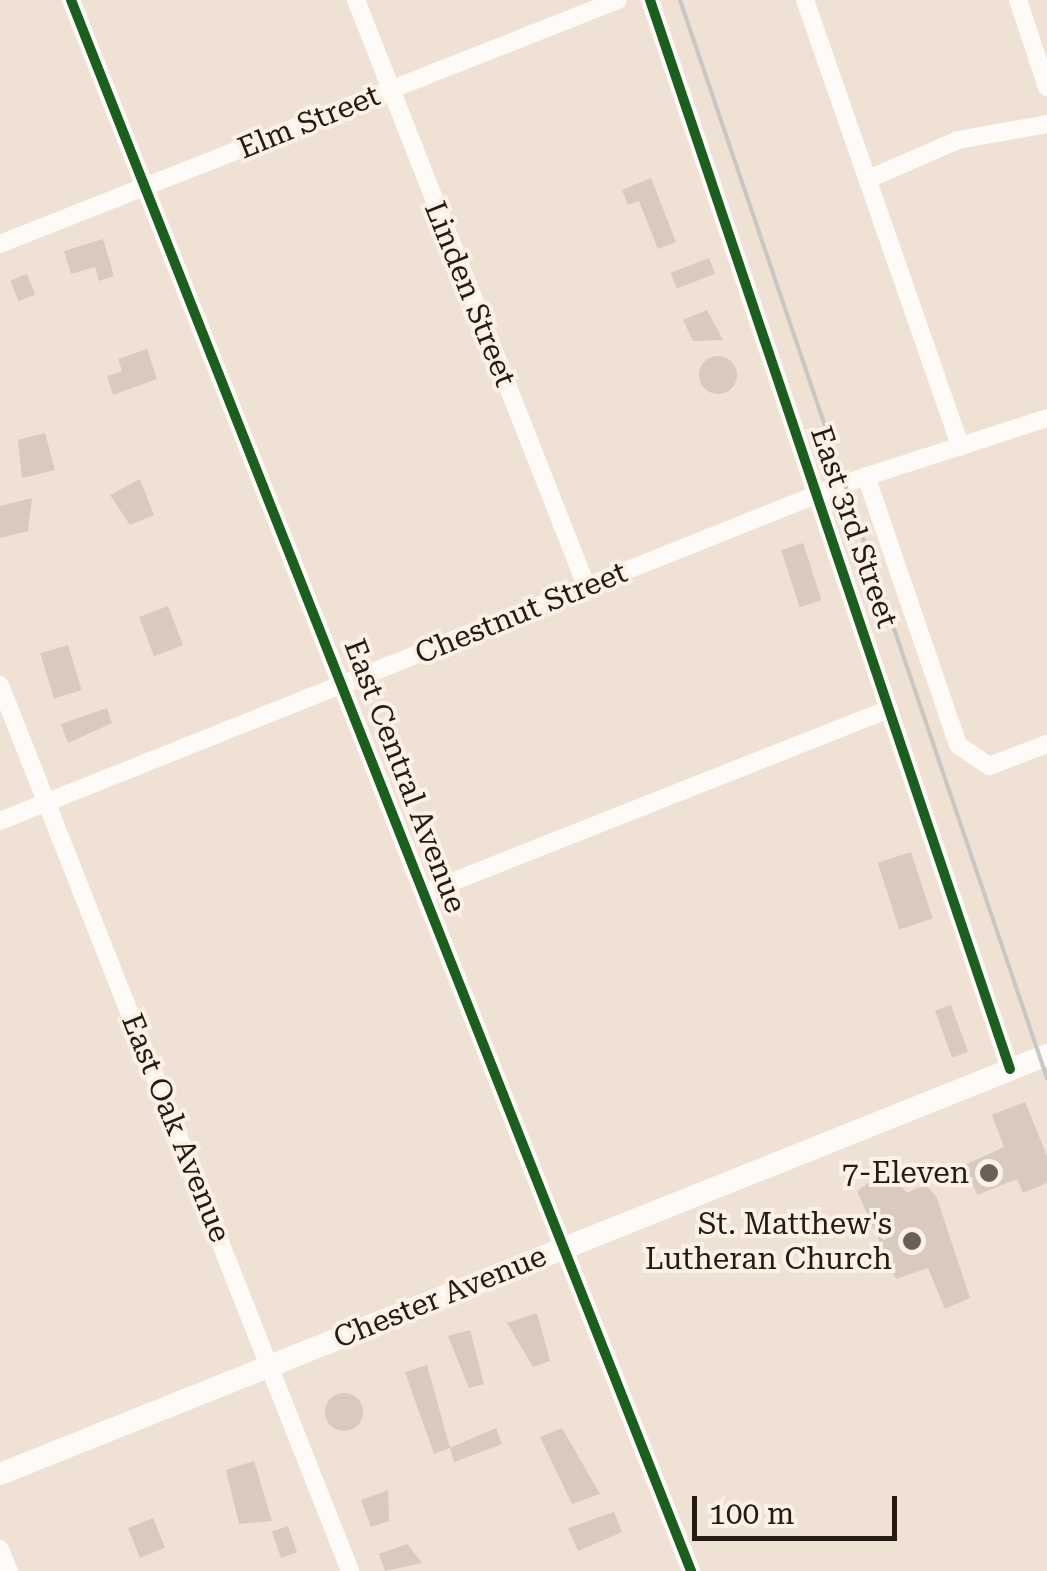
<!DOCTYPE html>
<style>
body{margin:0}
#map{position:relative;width:1047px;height:1571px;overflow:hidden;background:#efe1d3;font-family:"Roboto Serif",serif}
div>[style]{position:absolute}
.building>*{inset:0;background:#d8cabc;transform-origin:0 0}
.round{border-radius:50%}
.minor>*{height:18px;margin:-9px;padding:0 9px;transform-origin:9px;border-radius:9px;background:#fdfaf8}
.major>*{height:22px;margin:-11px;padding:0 11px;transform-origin:11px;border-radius:11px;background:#fdfaf8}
.rail>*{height:4px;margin:-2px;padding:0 2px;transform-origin:2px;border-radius:2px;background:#cac6c2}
.cycleway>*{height:10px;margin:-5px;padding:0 5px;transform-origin:5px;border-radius:5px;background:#1b5e20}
.dots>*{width:28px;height:28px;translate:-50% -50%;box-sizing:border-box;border:5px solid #fcf1e7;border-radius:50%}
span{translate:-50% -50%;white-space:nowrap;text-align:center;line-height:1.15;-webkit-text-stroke:8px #fcf1e7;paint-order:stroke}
.street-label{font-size:30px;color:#251b12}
.poi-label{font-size:30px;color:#251b12}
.right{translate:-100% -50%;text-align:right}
.scale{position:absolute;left:692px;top:1496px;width:205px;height:45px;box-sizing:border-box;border:5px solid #251b12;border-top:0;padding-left:12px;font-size:30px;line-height:35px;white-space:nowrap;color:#251b12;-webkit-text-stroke:8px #fcf1e7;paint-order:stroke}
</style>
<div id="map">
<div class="building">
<div style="clip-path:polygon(651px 178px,676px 242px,658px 249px,639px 201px,628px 205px,622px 190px)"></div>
<div style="clip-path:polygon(103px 239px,114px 276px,99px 281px,95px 267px,71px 274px,64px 251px)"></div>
<div style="left:709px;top:258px;width:17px;height:41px;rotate:69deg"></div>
<div style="left:27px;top:274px;width:22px;height:18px;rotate:68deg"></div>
<div style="clip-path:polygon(707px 310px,723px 340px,693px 341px,683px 320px)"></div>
<div style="clip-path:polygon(147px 349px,157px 379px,113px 395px,107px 376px,122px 371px,118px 359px)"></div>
<div class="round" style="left:699px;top:356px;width:38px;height:38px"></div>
<div style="clip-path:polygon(45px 433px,55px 470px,22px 478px,18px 440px)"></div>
<div style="clip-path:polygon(140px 479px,154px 515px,130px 525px,110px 495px)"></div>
<div style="clip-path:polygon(32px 498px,28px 531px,0 538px,0 506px)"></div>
<div style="left:803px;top:543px;width:60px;height:23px;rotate:72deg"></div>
<div style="left:168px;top:606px;width:42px;height:31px;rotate:69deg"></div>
<div style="left:68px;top:645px;width:47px;height:29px;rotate:73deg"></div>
<div style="clip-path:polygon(107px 708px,112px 723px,68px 743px,61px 724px)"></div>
<div style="left:911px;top:852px;width:70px;height:35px;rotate:72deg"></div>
<div style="left:951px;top:1005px;width:50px;height:17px;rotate:70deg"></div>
<div style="clip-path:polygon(1025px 1102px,1047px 1156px,1047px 1183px,1023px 1193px,1017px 1179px,977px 1195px,965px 1165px,1004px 1147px,992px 1115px)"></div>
<div style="clip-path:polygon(888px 1169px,907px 1193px,926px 1184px,937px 1198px,970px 1298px,945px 1309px,928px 1268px,896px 1279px,857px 1191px)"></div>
<div style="clip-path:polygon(537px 1313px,550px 1361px,533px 1367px,507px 1323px)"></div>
<div style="clip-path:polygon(470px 1330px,484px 1384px,469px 1388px,448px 1336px)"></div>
<div style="clip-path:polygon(427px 1365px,450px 1448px,434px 1454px,405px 1372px)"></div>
<div class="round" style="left:325px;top:1393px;width:38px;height:38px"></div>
<div style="clip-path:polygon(496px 1428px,502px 1444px,454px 1462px,450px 1448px)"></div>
<div style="clip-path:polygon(562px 1428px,600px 1494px,572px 1504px,540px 1437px)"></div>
<div style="clip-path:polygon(254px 1461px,272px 1521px,239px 1524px,226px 1470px)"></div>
<div style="clip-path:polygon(388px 1490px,389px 1521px,371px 1527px,361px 1500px)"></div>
<div style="clip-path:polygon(614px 1512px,622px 1532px,578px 1551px,568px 1528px)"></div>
<div style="left:153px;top:1518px;width:32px;height:27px;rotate:68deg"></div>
<div style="left:288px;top:1526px;width:28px;height:17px;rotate:71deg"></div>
<div style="clip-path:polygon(407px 1544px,422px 1563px,385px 1571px,379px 1554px)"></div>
</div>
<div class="minor">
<div style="left:71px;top:0;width:1689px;rotate:68.46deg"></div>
<div style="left:356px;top:0;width:632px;rotate:68.55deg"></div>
<div style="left:650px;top:0;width:1128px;rotate:71.39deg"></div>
<div style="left:805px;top:0;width:473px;rotate:70.8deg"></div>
<div style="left:1018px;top:0;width:92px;rotate:71.6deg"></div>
<div style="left:871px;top:178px;width:95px;rotate:-23.6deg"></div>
<div style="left:958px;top:140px;width:90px;rotate:-10.2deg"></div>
<div style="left:0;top:244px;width:664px;rotate:-21.55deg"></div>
<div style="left:866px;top:476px;width:284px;rotate:71.1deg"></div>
<div style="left:958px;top:745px;width:37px;rotate:34deg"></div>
<div style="left:989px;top:766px;width:62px;rotate:-20.8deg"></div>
<div style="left:0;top:685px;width:953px;rotate:68.44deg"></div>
<div style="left:0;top:821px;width:908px;rotate:-21.79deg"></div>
<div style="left:843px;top:484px;width:214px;rotate:-17.9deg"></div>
<div style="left:424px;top:893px;width:500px;rotate:-21.59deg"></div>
<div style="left:0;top:1549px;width:24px;rotate:68deg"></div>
</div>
<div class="major">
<div style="left:0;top:1474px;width:1128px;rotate:-21.81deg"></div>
</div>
<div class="rail">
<div style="left:680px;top:0;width:1139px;rotate:71.2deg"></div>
</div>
<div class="cycleway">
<div style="left:71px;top:0;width:1689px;rotate:68.46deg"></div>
<div style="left:650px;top:0;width:1128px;rotate:71.39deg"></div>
</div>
<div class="dots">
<div style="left:989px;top:1173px;background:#6c6056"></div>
<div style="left:912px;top:1241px;background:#6c6056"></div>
</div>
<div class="street-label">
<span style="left:309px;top:122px;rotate:-22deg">Elm Street</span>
<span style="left:470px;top:294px;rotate:68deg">Linden Street</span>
<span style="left:854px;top:527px;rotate:71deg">East 3rd Street</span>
<span style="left:521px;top:613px;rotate:-22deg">Chestnut Street</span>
<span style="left:405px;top:776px;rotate:69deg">East Central Avenue</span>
<span style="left:176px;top:1128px;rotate:68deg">East Oak Avenue</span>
<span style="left:440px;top:1297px;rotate:-22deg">Chester Avenue</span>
</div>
<div class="poi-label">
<span class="right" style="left:969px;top:1173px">7-Eleven</span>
<span class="right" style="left:892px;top:1241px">St. Matthew's<br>Lutheran Church</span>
</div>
<div class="scale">100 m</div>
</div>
